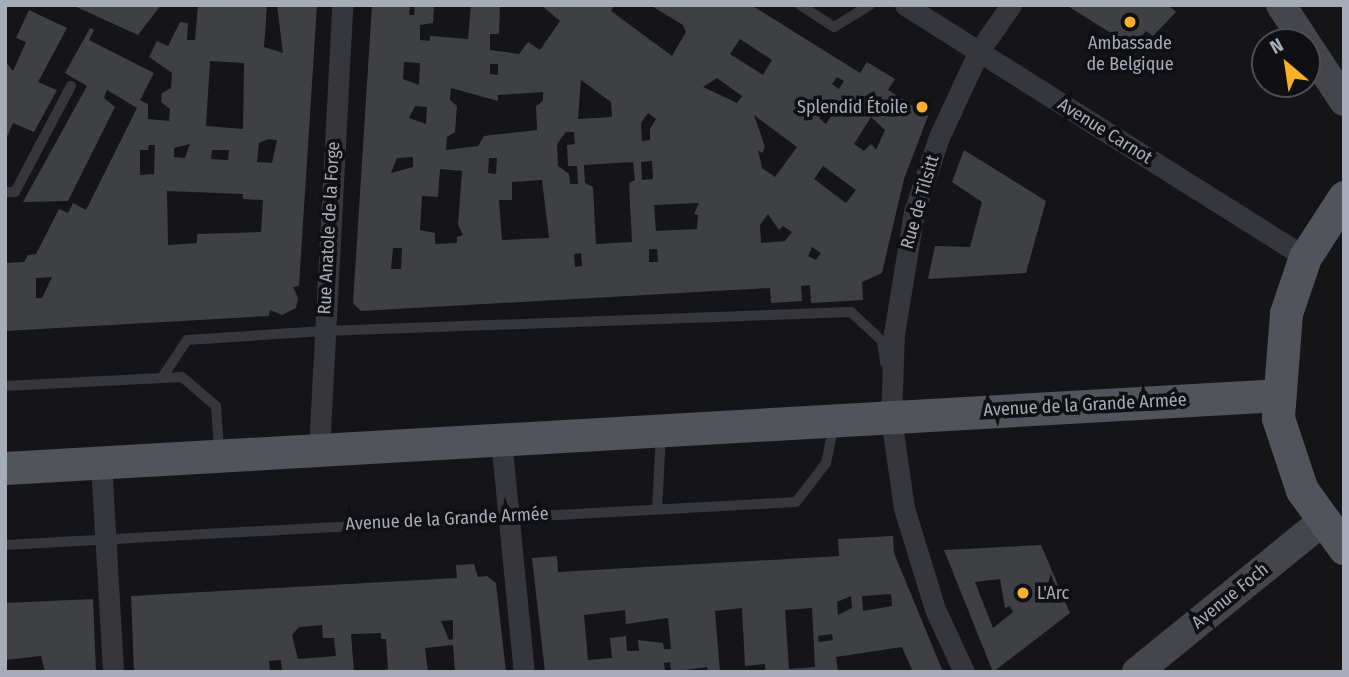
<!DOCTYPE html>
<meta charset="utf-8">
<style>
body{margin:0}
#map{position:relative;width:1349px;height:677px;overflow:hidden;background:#151517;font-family:"Fira Sans Condensed",sans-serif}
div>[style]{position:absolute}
.building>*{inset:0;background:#3f4044}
.service>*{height:10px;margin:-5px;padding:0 5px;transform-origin:5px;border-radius:5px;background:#36373c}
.minor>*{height:21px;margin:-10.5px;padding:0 10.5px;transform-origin:10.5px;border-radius:10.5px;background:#36373c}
.secondary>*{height:30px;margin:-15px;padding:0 15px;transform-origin:15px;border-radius:15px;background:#44464c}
.primary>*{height:33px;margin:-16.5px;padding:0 16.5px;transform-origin:16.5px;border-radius:16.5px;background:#52545b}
.dots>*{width:19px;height:19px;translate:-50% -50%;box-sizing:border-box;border:4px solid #101012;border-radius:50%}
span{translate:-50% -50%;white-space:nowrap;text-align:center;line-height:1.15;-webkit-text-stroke:7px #101012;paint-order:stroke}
.poi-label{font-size:18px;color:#a6acb8}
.right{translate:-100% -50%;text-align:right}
.left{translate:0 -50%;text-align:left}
.street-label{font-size:18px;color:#a6acb8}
.frame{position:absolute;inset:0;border:7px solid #a6acb8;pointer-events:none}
.north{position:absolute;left:1251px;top:28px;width:70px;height:70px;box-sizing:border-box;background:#101012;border:2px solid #4c4e54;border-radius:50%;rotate:331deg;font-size:19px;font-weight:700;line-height:28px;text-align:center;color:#a6acb8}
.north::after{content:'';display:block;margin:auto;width:24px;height:32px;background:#fbb029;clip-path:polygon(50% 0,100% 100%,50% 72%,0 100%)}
</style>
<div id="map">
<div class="building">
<div style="clip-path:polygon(72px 5px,161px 5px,138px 35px)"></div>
<div style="clip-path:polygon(evenodd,198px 5px,267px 5px,264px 47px,283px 53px,277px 5px,317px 5px,299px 286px,293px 287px,298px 298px,296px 308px,282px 315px,270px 310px,269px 316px,5px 331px,5px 263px,24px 262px,28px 255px,36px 254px,59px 209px,68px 213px,73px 203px,86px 210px,137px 108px,107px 90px,104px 98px,115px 107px,68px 201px,23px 202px,87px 86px,65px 73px,90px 28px,94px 30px,89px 40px,154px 73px,140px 100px,148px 104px,148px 119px,169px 121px,170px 109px,161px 102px,162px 93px,171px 88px,172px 73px,149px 57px,157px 41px,168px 46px,180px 22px,188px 23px,187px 40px,195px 40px,198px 5px,210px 61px,244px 63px,243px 129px,206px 126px,210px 61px,198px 5px,268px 139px,277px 140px,272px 163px,257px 162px,259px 143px,268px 139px,198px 5px,190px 144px,185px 158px,174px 157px,174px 148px,190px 144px,198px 5px,149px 145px,155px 145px,154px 174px,140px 175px,140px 150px,148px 150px,149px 145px,198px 5px,212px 150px,229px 150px,228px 160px,211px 159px,212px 150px,198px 5px,167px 191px,243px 194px,243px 199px,263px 200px,261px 232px,197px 234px,197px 243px,168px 245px,167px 191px,198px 5px,52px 277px,42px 298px,36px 298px,36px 278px,52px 277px)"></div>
<div style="clip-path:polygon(evenodd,372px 5px,410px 5px,409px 15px,414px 15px,415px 5px,434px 5px,433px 23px,420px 25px,420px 40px,430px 41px,430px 36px,468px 39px,471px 5px,500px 5px,499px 34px,490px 34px,490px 50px,519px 54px,528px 42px,540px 50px,560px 21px,541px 5px,614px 5px,611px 11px,672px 56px,686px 32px,683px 25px,650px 5px,751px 5px,860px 73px,867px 62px,895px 79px,888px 90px,918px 109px,921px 105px,928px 116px,904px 179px,882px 273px,862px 282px,863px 300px,811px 303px,810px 285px,801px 286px,802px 301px,771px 303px,770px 288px,361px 311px,353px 303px,372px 5px,740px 39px,772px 60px,763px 75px,730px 54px,740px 39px,372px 5px,404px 62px,420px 63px,419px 85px,403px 79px,404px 62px,372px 5px,490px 64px,498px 64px,498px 75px,490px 74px,490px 64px,372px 5px,837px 77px,844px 81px,839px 89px,832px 84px,837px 77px,372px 5px,717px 78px,742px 96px,737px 103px,703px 87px,717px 78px,372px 5px,581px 80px,611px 102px,612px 117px,578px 119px,581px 80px,372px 5px,451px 88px,498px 101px,498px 95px,543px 92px,543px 101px,536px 106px,537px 130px,484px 136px,478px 146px,446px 150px,447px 137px,455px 132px,457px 106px,450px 100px,451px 88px,372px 5px,832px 99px,838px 106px,826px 124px,819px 118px,832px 99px,372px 5px,415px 106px,427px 107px,426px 124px,409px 118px,415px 106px,372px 5px,648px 113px,656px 119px,650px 129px,650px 140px,642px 141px,641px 123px,648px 113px,372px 5px,754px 115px,797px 147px,775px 177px,762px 168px,758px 150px,762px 153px,765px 147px,754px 115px,372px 5px,871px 117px,885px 130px,876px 150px,871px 144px,864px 151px,854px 144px,871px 117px,372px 5px,566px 132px,574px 132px,575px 144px,567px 145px,568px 166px,577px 166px,578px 184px,570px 184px,569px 174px,558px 166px,557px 144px,566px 132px,372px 5px,413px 157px,413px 167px,391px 173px,397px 158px,413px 157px,372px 5px,489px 158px,497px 158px,496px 174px,488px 173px,489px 158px,372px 5px,652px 161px,653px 179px,642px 180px,641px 162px,652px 161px,372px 5px,633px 162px,635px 180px,629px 183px,632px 242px,596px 244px,593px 187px,585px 183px,584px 165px,633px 162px,372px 5px,823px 166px,856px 190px,846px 203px,814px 179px,823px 166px,372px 5px,440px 169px,462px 171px,458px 225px,463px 235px,457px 237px,457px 243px,435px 244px,435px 233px,420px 230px,422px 196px,438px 197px,440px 169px,372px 5px,542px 180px,549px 238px,502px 240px,499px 200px,512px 200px,512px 182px,542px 180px,372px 5px,699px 203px,694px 214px,698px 215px,697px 229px,656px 231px,654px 205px,699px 203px,372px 5px,768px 214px,779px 230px,783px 226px,792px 232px,785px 241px,761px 243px,760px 225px,768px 214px,372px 5px,812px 247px,821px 253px,816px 260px,808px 256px,812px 247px,372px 5px,393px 248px,402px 248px,401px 269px,391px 269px,393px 248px,372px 5px,649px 249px,657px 249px,658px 262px,649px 262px,649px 249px,372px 5px,581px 253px,582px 266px,575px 267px,574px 254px,581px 253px)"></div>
<div style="clip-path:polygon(1066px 5px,1168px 5px,1176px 12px,1153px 36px,1146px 31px,1133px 47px)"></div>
<div style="clip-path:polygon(29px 10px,67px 28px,38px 82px,57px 90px,34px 132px,13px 123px,5px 141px,5px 61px,13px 71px,26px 42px,16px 38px)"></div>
<div style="clip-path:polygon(964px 150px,1046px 201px,1026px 273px,928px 279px,935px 246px,970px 247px,982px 202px,952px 182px)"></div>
<div style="clip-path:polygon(evenodd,893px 536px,894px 553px,943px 672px,913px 672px,902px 647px,836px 657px,838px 672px,765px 672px,765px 664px,745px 666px,742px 608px,715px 611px,720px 672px,708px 672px,707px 667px,671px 672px,670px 662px,664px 663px,665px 672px,545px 672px,532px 558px,557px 556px,558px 572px,839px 556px,838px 539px,893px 536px,891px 594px,892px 606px,863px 611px,862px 596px,891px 594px,893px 536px,851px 596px,852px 608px,838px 615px,837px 602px,851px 596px,893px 536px,812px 608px,815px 667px,789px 669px,785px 610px,812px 608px,893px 536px,625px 610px,626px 624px,668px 618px,671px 649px,664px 649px,663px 643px,638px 640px,639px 651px,627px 651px,626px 636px,610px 638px,612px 658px,588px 660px,584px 615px,625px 610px,893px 536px,832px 634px,833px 640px,819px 642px,818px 636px,832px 634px)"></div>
<div style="clip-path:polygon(evenodd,1041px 545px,1070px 613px,993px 672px,944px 550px,1041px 545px,1000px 579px,1005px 608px,1010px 606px,1013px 612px,993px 628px,975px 582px,1000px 579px)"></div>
<div style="clip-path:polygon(evenodd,474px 564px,478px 577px,487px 576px,496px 583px,506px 672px,455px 672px,453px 645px,425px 648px,428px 672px,377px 672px,388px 669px,386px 639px,381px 639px,381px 633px,351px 634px,354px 672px,282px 672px,281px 660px,269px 661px,270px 672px,134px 672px,131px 596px,457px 578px,456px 565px,474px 564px,453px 620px,453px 639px,449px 640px,441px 621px,453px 620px,474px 564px,322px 625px,323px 638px,334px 638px,336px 656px,298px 659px,292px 635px,299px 627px,322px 625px)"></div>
<div style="clip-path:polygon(93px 599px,96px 672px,45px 672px,41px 656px,5px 660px,5px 603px)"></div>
</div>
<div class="service">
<div style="left:800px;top:5px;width:40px;rotate:32.9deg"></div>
<div style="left:834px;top:27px;width:42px;rotate:-31.4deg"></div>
<div style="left:5px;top:192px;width:10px"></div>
<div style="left:15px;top:192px;width:120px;rotate:-62.2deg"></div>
<div style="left:163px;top:376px;width:43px;rotate:-56.3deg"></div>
<div style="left:187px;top:340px;width:137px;rotate:-3.8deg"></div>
<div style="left:324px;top:331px;width:527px;rotate:-2.06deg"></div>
<div style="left:851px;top:312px;width:42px;rotate:43.1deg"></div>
<div style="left:882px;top:341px;width:22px;rotate:82deg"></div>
<div style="left:5px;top:386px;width:177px;rotate:-2.9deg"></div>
<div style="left:182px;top:377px;width:45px;rotate:40.5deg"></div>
<div style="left:216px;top:406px;width:44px;rotate:86.1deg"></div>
<div style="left:657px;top:509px;width:74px;rotate:-86.9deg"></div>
<div style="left:5px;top:545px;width:792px;rotate:-3.11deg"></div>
<div style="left:796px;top:502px;width:49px;rotate:-52.4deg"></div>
<div style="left:826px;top:463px;width:38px;rotate:-78deg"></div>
</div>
<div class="minor">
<div style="left:905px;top:5px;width:473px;rotate:32.2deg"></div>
<div style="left:501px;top:439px;width:234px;rotate:84.4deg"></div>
<div style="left:319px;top:450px;width:446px;rotate:-87deg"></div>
<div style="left:101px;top:462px;width:210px;rotate:86.7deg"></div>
<div style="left:964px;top:672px;width:69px;rotate:-114.7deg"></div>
<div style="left:935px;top:609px;width:106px;rotate:-107.1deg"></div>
<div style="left:904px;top:508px;width:91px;rotate:-98.2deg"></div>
<div style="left:891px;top:418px;width:84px;rotate:-88deg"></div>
<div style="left:894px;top:334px;width:124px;rotate:-80.7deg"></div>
<div style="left:914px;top:212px;width:79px;rotate:-71.6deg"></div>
<div style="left:939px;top:137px;width:95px;rotate:-65.1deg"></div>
<div style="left:979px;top:51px;width:56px;rotate:-55.2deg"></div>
</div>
<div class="secondary">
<div style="left:1281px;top:5px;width:44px;rotate:57deg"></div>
<div style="left:1307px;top:45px;width:67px;rotate:56.5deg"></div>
<div style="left:1137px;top:672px;width:240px;rotate:-39.1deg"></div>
</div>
<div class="primary">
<div style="left:1344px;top:197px;width:72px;rotate:123deg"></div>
<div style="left:1305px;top:257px;width:59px;rotate:108.7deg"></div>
<div style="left:1286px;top:313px;width:105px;rotate:94.4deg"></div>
<div style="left:1278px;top:418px;width:76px;rotate:71.6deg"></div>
<div style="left:1302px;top:490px;width:72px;rotate:54.1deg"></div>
<div style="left:5px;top:468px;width:1276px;rotate:-3.28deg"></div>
</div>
<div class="dots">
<div style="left:1130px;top:22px;background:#fbb029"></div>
<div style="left:922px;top:107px;background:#fbb029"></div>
<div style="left:1023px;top:593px;background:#fbb029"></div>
</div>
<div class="poi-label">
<span style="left:1130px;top:54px">Ambassade<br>de Belgique</span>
<span class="right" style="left:908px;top:107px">Splendid Étoile</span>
<span class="left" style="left:1037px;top:593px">L'Arc</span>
</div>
<div class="street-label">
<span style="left:1105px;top:131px;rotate:32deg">Avenue Carnot</span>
<span style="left:920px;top:202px;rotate:-74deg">Rue de Tilsitt</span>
<span style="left:329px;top:228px;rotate:-87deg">Rue Anatole de la Forge</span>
<span style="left:1085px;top:405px;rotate:-3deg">Avenue de la Grande Armée</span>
<span style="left:447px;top:519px;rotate:-3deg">Avenue de la Grande Armée</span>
<span style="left:1230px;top:596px;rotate:-39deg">Avenue Foch</span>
</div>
<div class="frame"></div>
<div class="north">N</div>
</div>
